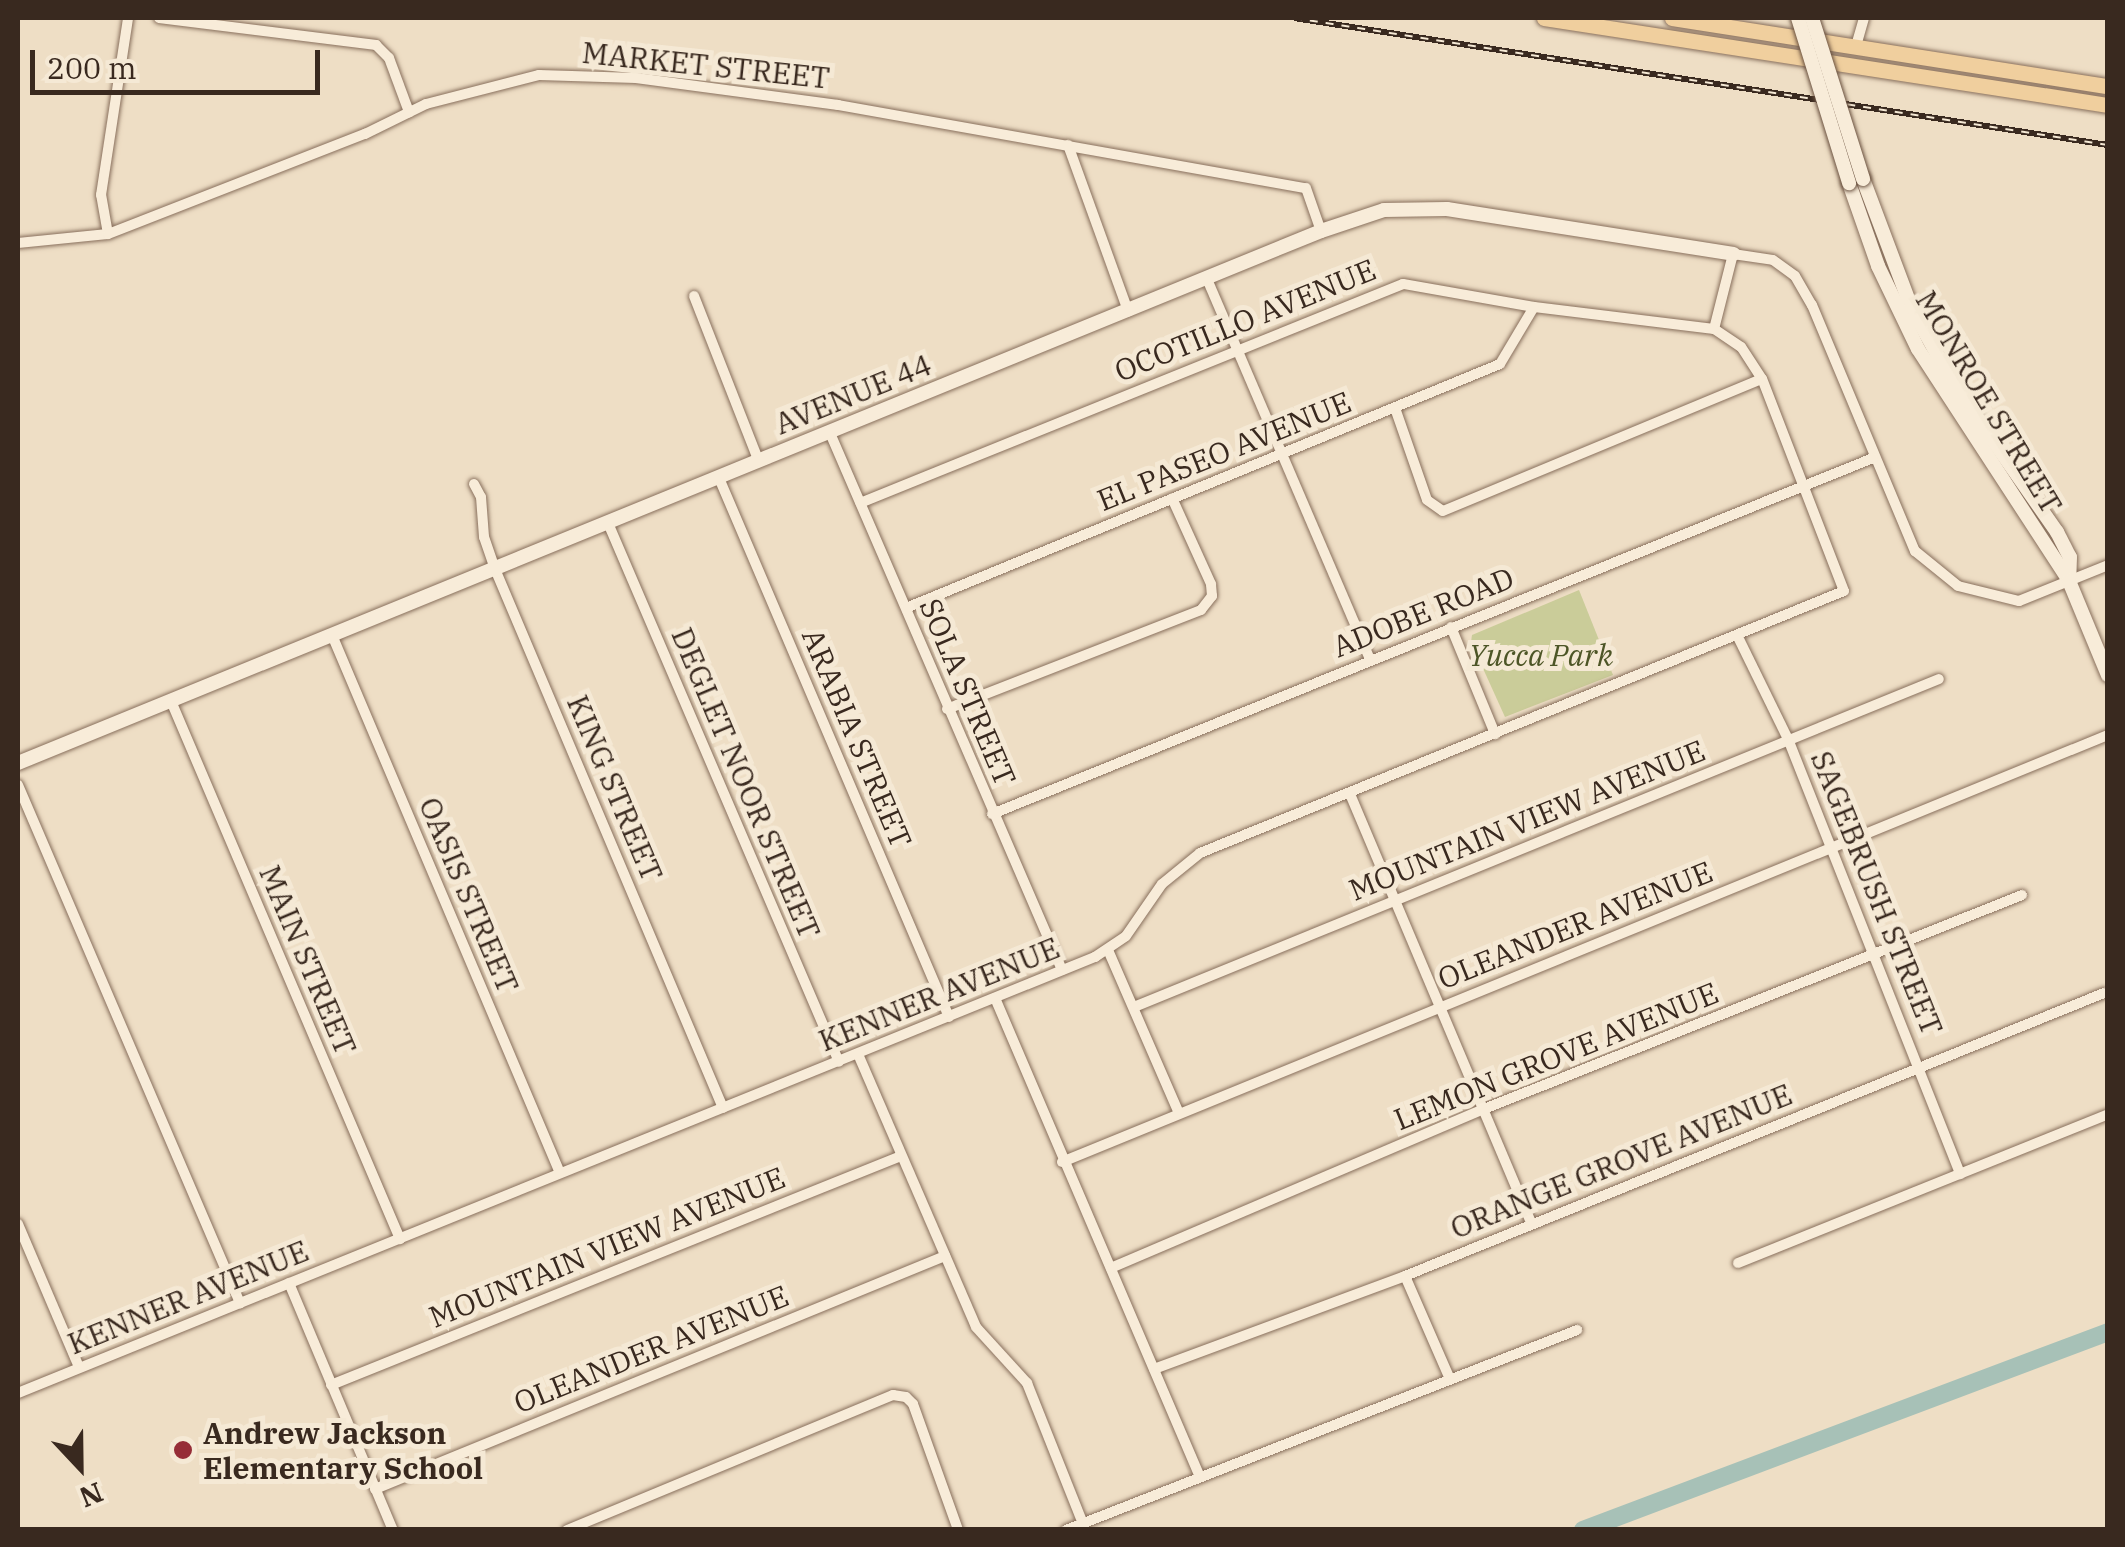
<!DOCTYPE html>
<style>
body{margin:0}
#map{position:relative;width:2125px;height:1547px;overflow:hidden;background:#eedec5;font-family:"IBM Plex Serif",serif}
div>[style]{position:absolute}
.green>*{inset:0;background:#cacc99}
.river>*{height:18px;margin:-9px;padding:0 9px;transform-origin:9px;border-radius:9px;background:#a7c1b7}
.roads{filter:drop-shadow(0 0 2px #886f5c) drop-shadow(0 0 2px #886f5c)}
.street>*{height:10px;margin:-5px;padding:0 5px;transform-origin:5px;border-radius:5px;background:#f8ecd9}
.secondary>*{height:14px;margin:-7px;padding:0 7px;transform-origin:7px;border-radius:7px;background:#f8ecd9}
.primary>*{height:15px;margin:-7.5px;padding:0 7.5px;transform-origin:7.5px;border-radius:7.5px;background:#f0cf9e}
.rail>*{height:6px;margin-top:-3px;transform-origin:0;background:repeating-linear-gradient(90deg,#f5e9d5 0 8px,#39291f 0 16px);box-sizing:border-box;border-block:2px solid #39291f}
.bridges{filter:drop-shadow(0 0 2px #6a513f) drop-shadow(0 0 2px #6a513f)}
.secondary-bridge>*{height:14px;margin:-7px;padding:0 7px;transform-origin:7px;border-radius:7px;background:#f8ecd9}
.dots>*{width:28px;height:28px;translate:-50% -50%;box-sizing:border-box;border:5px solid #f5e9d5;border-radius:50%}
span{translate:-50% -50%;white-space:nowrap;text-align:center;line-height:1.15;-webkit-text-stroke:10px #f5e9d5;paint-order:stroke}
.street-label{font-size:30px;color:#39291f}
.park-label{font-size:30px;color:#4d5526;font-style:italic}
.poi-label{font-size:30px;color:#39291f;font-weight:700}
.left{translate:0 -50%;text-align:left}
.frame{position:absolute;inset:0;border:20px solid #39291f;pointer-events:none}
.north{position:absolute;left:30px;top:1417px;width:100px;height:100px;-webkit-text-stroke:8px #f5e9d5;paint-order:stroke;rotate:158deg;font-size:28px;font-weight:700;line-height:40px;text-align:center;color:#39291f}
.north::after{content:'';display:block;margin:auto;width:35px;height:45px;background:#39291f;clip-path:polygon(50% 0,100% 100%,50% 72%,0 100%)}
.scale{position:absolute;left:30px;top:50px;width:290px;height:45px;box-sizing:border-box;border:5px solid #39291f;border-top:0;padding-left:12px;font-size:30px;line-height:35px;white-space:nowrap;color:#39291f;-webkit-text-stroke:8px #f5e9d5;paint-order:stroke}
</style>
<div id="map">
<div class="green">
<div style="clip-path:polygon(1579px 590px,1613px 675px,1505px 717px,1471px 642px,1472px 635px)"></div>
</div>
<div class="river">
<div style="left:1583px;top:1530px;width:561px;rotate:-20.66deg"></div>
</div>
<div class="roads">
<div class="street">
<div style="left:159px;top:18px;width:219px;rotate:7.1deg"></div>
<div style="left:376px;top:45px;width:18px;rotate:45deg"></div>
<div style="left:389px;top:58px;width:58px;rotate:69.7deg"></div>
<div style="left:1856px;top:46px;width:29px;rotate:-74deg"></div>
<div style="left:1068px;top:145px;width:177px;rotate:70.1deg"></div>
<div style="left:108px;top:234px;width:40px;rotate:-100deg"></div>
<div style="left:101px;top:195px;width:179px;rotate:-81.3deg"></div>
<div style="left:18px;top:243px;width:90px;rotate:-5.7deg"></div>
<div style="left:108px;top:234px;width:276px;rotate:-21.3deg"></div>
<div style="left:365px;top:134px;width:68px;rotate:-26.2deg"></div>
<div style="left:426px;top:104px;width:117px;rotate:-14.4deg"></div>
<div style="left:539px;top:75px;width:97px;rotate:1.8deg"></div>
<div style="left:636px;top:78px;width:204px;rotate:7.6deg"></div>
<div style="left:838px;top:105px;width:475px;rotate:10.1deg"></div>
<div style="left:1306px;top:188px;width:46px;rotate:70.8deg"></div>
<div style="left:1207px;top:279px;width:414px;rotate:66.8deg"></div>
<div style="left:694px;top:296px;width:178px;rotate:68.6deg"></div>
<div style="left:1714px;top:329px;width:77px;rotate:-75.8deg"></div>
<div style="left:1733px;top:254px;width:40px;rotate:8.5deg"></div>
<div style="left:1773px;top:260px;width:27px;rotate:36deg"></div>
<div style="left:1795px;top:276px;width:34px;rotate:60deg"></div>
<div style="left:1812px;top:305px;width:267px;rotate:67.3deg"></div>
<div style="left:1915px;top:551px;width:55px;rotate:39.1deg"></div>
<div style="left:1958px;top:586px;width:63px;rotate:13.8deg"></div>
<div style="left:2019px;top:601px;width:96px;rotate:-22deg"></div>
<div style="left:1395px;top:408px;width:97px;rotate:70.8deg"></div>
<div style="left:1427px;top:500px;width:19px;rotate:35deg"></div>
<div style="left:1443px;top:511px;width:345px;rotate:-22.5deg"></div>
<div style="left:830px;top:433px;width:585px;rotate:66.63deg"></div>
<div style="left:719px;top:478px;width:586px;rotate:66.89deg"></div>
<div style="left:474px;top:484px;width:15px;rotate:62deg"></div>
<div style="left:481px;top:497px;width:40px;rotate:85.7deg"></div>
<div style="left:484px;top:537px;width:34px;rotate:71deg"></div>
<div style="left:495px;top:569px;width:585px;rotate:67.07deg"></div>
<div style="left:608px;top:523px;width:586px;rotate:66.8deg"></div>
<div style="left:906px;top:608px;width:642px;rotate:-22.33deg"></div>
<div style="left:1500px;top:364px;width:66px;rotate:-59.2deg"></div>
<div style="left:1451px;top:627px;width:116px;rotate:67.6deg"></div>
<div style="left:332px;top:635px;width:584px;rotate:67.03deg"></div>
<div style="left:1737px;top:635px;width:116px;rotate:63.9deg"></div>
<div style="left:1788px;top:739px;width:468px;rotate:68.4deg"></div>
<div style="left:171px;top:701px;width:585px;rotate:66.94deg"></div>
<div style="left:947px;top:709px;width:273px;rotate:-21.3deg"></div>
<div style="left:1201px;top:610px;width:18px;rotate:-52deg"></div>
<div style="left:1212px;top:596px;width:12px;rotate:-95deg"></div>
<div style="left:1211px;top:584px;width:94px;rotate:-114.4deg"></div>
<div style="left:18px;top:785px;width:564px;rotate:66.8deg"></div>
<div style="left:1350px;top:794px;width:467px;rotate:67.1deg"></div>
<div style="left:992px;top:814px;width:950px;rotate:-22deg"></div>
<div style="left:1108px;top:950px;width:178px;rotate:66.5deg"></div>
<div style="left:995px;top:998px;width:521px;rotate:66.83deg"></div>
<div style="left:1134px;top:1007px;width:869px;rotate:-22.17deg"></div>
<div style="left:858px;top:1054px;width:297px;rotate:66.6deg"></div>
<div style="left:976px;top:1327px;width:76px;rotate:47.7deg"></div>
<div style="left:1027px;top:1383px;width:152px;rotate:68.3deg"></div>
<div style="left:1062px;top:1162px;width:1130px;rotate:-22.21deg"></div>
<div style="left:18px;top:1224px;width:155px;rotate:66.9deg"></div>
<div style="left:1738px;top:1263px;width:399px;rotate:-21.9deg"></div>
<div style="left:1111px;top:1268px;width:405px;rotate:-23.1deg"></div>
<div style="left:1484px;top:1109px;width:579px;rotate:-21.69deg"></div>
<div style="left:1405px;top:1276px;width:112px;rotate:66.4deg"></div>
<div style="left:289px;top:1283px;width:268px;rotate:67.2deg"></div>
<div style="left:1154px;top:1369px;width:268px;rotate:-20.3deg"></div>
<div style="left:1405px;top:1276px;width:754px;rotate:-22.04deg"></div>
<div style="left:331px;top:1385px;width:614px;rotate:-21.89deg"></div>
<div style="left:18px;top:1393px;width:1162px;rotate:-22.04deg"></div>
<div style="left:1095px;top:957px;width:37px;rotate:-34deg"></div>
<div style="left:1126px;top:936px;width:63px;rotate:-55.3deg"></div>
<div style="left:1162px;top:884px;width:49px;rotate:-39.2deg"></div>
<div style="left:1200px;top:853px;width:695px;rotate:-22.14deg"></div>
<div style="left:1844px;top:591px;width:227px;rotate:-111.1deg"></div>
<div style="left:1762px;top:379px;width:38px;rotate:-123deg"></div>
<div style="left:1741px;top:347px;width:32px;rotate:-146deg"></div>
<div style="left:1714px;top:329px;width:181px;rotate:-173deg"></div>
<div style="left:1534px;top:307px;width:133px;rotate:-170deg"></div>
<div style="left:1403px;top:284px;width:585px;rotate:158.04deg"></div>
<div style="left:375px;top:1489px;width:616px;rotate:-22.23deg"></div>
<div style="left:567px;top:1530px;width:353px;rotate:-22.5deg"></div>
<div style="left:893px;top:1395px;width:13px;rotate:9deg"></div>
<div style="left:906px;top:1397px;width:10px;rotate:45deg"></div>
<div style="left:913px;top:1404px;width:134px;rotate:70.3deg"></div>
<div style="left:1066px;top:1530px;width:549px;rotate:-21.37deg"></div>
</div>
<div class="secondary">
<div style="left:1863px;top:179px;width:137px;rotate:69.4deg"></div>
<div style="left:1911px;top:307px;width:87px;rotate:61.1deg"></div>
<div style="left:1953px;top:383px;width:182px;rotate:55.1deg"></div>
<div style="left:2057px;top:532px;width:28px;rotate:63deg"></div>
<div style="left:2070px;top:557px;width:24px;rotate:92deg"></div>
<div style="left:1849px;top:183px;width:88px;rotate:70.7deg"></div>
<div style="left:1878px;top:266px;width:92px;rotate:64.3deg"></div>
<div style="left:1918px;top:349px;width:277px;rotate:56.9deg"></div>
<div style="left:2069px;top:581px;width:102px;rotate:67.5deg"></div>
<div style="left:18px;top:763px;width:1407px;rotate:-22.21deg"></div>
<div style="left:1321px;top:231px;width:66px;rotate:-18.4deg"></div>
<div style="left:1384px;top:210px;width:63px;rotate:-0.9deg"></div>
<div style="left:1447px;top:209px;width:290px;rotate:8.9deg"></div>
</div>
<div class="primary">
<div style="left:1544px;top:18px;width:571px;rotate:8.77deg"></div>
<div style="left:1672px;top:18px;width:441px;rotate:8.9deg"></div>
</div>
</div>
<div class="rail">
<div style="left:1294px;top:18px;width:824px;rotate:8.87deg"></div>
</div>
<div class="bridges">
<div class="secondary-bridge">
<div style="left:1798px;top:18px;width:173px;rotate:72.8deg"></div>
<div style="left:1812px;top:18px;width:169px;rotate:72.4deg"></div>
</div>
</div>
<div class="dots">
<div style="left:183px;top:1450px;background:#962d37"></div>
</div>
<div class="street-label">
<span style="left:706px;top:65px;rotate:6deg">MARKET STREET</span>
<span style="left:1245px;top:320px;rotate:-22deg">OCOTILLO AVENUE</span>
<span style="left:853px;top:394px;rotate:-22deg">AVENUE 44</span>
<span style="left:1989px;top:402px;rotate:59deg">MONROE STREET</span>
<span style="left:1224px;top:451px;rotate:-22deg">EL PASEO AVENUE</span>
<span style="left:1423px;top:612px;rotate:-22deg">ADOBE ROAD</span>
<span style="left:968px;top:692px;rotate:67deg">SOLA STREET</span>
<span style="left:857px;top:738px;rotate:67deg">ARABIA STREET</span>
<span style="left:746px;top:783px;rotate:67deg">DEGLET NOOR STREET</span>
<span style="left:615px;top:788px;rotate:67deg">KING STREET</span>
<span style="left:1527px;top:820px;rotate:-22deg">MOUNTAIN VIEW AVENUE</span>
<span style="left:1877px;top:893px;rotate:68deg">SAGEBRUSH STREET</span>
<span style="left:469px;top:895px;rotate:67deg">OASIS STREET</span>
<span style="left:1575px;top:925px;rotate:-22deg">OLEANDER AVENUE</span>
<span style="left:308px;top:960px;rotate:67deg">MAIN STREET</span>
<span style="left:939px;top:994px;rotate:-22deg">KENNER AVENUE</span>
<span style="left:1556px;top:1056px;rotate:-22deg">LEMON GROVE AVENUE</span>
<span style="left:1621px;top:1161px;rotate:-22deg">ORANGE GROVE AVENUE</span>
<span style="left:607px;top:1247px;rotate:-22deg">MOUNTAIN VIEW AVENUE</span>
<span style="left:188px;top:1297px;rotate:-22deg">KENNER AVENUE</span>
<span style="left:651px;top:1349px;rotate:-22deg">OLEANDER AVENUE</span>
</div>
<div class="park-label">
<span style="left:1541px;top:655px">Yucca Park</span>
</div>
<div class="poi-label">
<span class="left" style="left:203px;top:1450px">Andrew Jackson<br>Elementary School</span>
</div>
<div class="frame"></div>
<div class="north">N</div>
<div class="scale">200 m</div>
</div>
